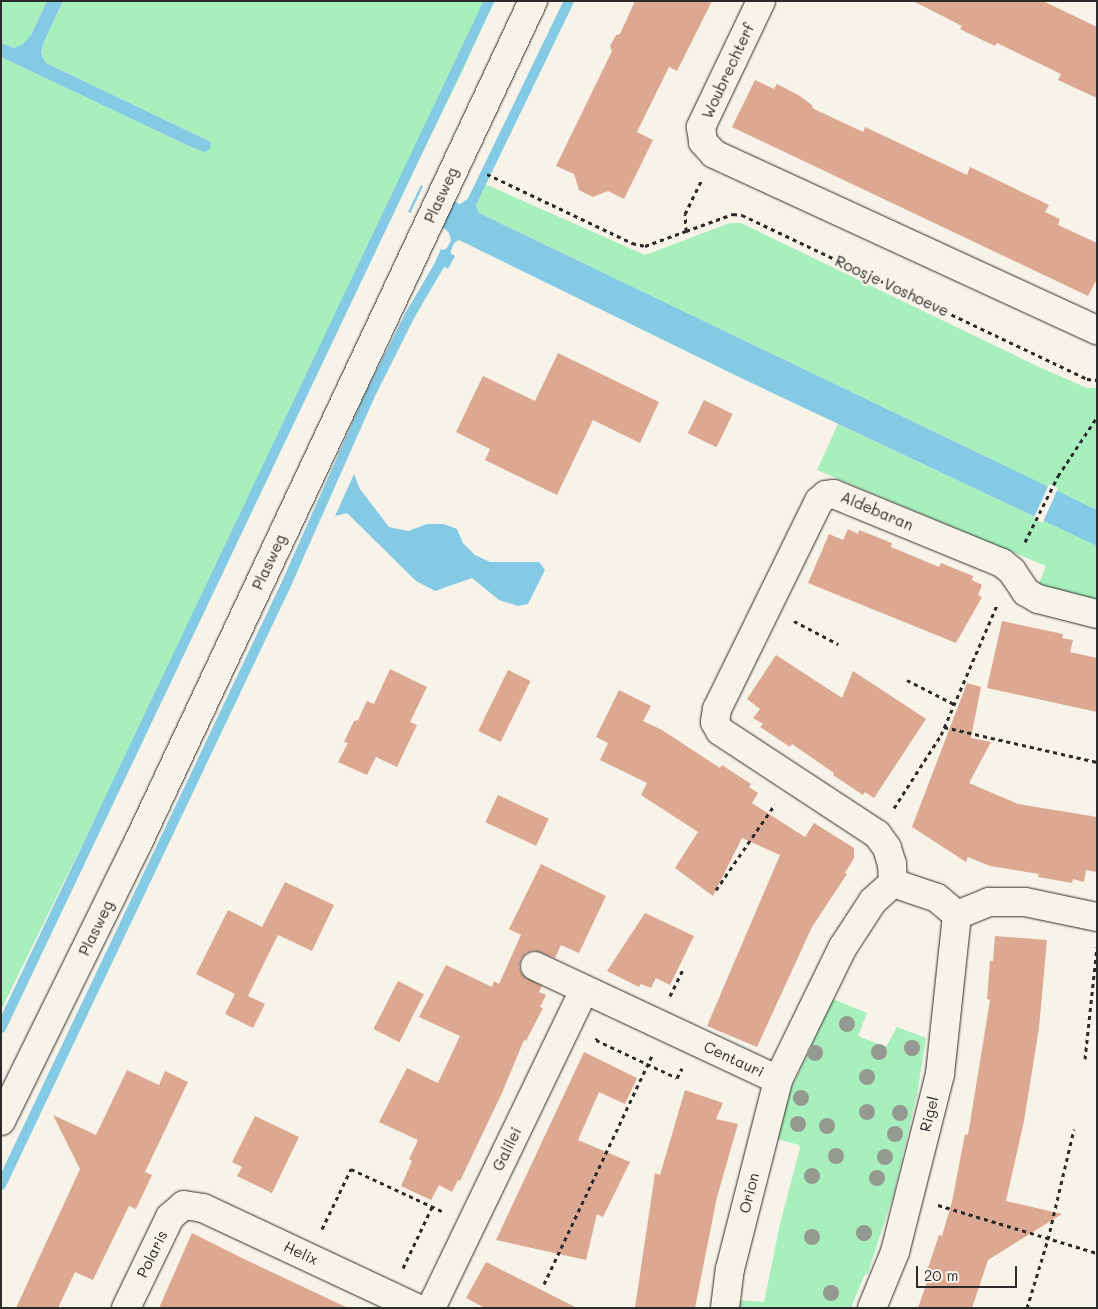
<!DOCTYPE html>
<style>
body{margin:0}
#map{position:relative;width:1098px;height:1309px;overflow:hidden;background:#f7f3e8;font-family:Mali,sans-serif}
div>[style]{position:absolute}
.green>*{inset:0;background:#a7efbc}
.water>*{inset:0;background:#84cae5}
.pier>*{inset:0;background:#f7f3e8;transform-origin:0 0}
.stream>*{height:10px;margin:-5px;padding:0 5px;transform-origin:5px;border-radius:5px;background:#84cae5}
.building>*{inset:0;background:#dda891;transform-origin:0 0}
.path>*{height:3px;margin-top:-1.5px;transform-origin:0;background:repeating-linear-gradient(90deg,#2b2b2b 0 4px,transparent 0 8px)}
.roads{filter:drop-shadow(0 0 1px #2b2b2b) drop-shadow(0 0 1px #2b2b2b)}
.street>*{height:28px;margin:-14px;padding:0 14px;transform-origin:14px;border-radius:14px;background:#f7f3e8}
.trees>*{width:16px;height:16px;margin:-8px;border-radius:50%;background:#959a90}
span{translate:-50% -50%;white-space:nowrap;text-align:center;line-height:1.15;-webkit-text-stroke:4.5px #f7f3e8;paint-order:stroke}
.street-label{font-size:15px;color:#2b2b2b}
.frame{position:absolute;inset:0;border:2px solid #2b2b2b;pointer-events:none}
.scale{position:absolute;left:916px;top:1266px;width:101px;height:22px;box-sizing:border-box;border:2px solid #2b2b2b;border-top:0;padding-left:6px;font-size:15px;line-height:18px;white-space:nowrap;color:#2b2b2b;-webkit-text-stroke:4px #f7f3e8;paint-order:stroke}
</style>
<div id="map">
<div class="green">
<div style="clip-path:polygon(1px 1px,47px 1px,31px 35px,22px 46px,14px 48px,1px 43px)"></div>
<div style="clip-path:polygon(63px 1px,494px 1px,463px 70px,1px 1010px,1px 57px,189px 146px,211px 142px,46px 63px,41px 54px,43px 44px)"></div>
<div style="clip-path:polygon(485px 184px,645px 255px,730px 223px,741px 223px,1039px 367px,1087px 388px,1097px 388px,1097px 510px,479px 213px,476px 205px)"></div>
<div style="clip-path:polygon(838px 424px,1097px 546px,1097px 602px,1038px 586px,1046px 566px,817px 470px)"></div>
<div style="clip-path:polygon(833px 999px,867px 1013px,858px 1036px,886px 1047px,897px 1027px,926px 1038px,917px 1095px,894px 1193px,868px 1273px,864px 1276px,851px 1308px,737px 1308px,739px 1300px,764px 1302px,780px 1224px,800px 1148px,799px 1145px,777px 1139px,786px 1100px)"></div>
</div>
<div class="water">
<div style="clip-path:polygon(47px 1px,63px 1px,43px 44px,41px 54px,46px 63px,211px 142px,210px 149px,205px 152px,189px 146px,1px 57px,1px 43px,14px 48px,22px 45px,31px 35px)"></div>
<div style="clip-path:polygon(421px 185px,460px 204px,469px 198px,474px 200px,479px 213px,1097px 510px,1097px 546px,741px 378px,459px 240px,454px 243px,450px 253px,455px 256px,448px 269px,435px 262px,441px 249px,445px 251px,451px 241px,449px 233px,444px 228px,408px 212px)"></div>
<div style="clip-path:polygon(354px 474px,360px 489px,389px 527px,408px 531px,427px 524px,444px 524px,457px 529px,463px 543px,475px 555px,490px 562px,539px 562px,545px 570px,528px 604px,518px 606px,499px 600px,472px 578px,435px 591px,416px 581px,347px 513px,335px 516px)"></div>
</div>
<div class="pier">
<div style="left:424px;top:184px;width:35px;height:35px;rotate:25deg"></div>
<div style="left:1049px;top:484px;width:10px;height:38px;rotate:24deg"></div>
</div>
<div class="stream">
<div style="left:467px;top:212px;width:234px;rotate:-64.2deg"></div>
<div style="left:1px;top:1028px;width:1137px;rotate:-64.58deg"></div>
<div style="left:1px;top:1185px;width:662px;rotate:-64.6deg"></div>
<div style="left:285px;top:587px;width:208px;rotate:-66.1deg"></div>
<div style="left:369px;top:397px;width:92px;rotate:-63.4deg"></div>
<div style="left:410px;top:315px;width:71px;rotate:-59.5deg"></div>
</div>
<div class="building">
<div style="clip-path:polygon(635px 1px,712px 1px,677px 71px,669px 67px,637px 132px,653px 140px,624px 199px,608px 191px,593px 197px,579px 190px,574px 174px,556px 166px,612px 51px,610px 46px,616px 35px,620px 34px)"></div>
<div style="clip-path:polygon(913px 1px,1043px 1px,1097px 27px,1097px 98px,1058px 80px,1061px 74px,997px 43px,995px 46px,978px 38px,960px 29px,962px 26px)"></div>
<div style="clip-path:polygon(755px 80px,774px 89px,777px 84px,800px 96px,813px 106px,812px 108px,863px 132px,865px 127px,967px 175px,970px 167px,1049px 205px,1045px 212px,1060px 219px,1058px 225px,1097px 243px,1097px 279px,1088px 296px,732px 127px)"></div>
<div style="clip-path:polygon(558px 353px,659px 402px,640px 443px,593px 420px,557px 495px,485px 460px,490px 449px,456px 432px,483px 376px,535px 401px)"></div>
<div style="left:704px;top:400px;width:32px;height:37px;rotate:26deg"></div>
<div style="clip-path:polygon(848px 529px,858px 534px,859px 530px,892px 543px,891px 547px,939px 567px,941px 563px,973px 576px,972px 580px,982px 585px,978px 595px,982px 597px,956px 643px,808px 583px,829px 534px,843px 540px)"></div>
<div style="clip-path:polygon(1002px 621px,1063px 634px,1062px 638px,1073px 640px,1070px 652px,1097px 658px,1097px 712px,987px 688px)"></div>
<div style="clip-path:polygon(776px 655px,842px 698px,853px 671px,926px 719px,874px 798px,865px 792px,863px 795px,833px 775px,834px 773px,792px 744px,790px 747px,760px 727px,763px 724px,753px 718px,760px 709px,747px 699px)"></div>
<div style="clip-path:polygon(390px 669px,427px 687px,410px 722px,417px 725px,397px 767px,376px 757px,367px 775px,338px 762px,348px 743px,344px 742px,354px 721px,358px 720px,367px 701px,374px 704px)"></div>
<div style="left:508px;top:670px;width:25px;height:68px;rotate:26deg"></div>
<div style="clip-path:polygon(967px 683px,981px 687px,971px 738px,991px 742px,969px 783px,1018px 804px,1097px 817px,1097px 872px,1086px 870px,1084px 882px,1073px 879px,1072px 883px,1038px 877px,1039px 874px,990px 866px,968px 857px,966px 862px,912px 827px)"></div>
<div style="clip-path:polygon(619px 690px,651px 706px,643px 721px,662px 730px,720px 768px,722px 765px,751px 784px,749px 787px,758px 793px,752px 803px,805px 837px,814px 823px,854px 848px,854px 858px,845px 873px,847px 874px,812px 927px,757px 1047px,707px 1026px,780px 855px,742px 838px,713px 896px,675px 868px,698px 832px,641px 795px,647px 783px,600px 760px,608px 743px,596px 737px)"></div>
<div style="left:498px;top:795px;width:56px;height:30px;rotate:25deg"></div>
<div style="clip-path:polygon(541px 864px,606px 896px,579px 953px,561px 945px,555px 958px,534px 950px,526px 953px,521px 959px,519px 967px,522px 974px,542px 986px,539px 992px,546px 995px,540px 1007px,543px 1008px,526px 1041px,524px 1040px,502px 1093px,460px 1181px,458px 1180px,452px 1192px,439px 1185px,431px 1200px,401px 1186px,412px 1161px,409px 1159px,418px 1140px,379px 1122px,407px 1068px,438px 1083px,460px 1036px,419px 1017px,446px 965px,492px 987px,494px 981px,499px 984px,521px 935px,509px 929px)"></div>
<div style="clip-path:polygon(285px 882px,334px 905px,312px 951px,278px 935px,248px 996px,265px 1004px,253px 1028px,225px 1014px,235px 994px,196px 974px,228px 910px,262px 927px)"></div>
<div style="clip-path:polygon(645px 913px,694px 936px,670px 985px,656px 978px,651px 988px,641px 984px,639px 987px,607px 971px)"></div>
<div style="clip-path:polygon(995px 936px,1047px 940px,1039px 1028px,1024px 1121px,1006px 1201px,1062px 1214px,988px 1260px,972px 1308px,918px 1308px,930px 1273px,927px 1271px,939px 1235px,942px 1236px,952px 1202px,965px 1134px,968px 1135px,990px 1000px,987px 999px,990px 961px,993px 961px)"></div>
<div style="left:398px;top:981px;width:29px;height:54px;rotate:27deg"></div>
<div style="clip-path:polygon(584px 1052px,637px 1078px,625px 1104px,599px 1092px,578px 1140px,630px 1162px,603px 1217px,597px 1214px,586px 1260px,496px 1240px)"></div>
<div style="clip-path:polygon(127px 1070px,159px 1085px,165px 1071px,188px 1082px,145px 1172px,152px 1175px,136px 1209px,129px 1206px,93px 1280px,75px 1272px,58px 1308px,16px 1308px,80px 1169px,53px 1115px,96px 1135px)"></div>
<div style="clip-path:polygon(685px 1090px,723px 1103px,716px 1119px,738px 1124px,717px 1197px,695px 1308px,635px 1308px,655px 1173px,660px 1175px)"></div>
<div style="clip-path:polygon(255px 1116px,299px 1137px,272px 1193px,237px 1176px,242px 1167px,232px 1162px)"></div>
<div style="clip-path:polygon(192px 1233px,244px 1259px,348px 1308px,159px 1308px)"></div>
<div style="clip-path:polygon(486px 1262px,577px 1308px,485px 1308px,466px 1298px)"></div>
</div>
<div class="path">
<div style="left:487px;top:174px;width:161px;rotate:25.4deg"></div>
<div style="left:632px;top:243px;width:13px;rotate:13deg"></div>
<div style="left:645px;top:246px;width:44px;rotate:-20.1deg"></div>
<div style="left:686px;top:231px;width:17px;rotate:-93deg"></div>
<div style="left:685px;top:214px;width:37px;rotate:-64deg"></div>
<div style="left:686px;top:231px;width:50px;rotate:-19.9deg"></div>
<div style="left:733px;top:214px;width:9px;rotate:6deg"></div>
<div style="left:742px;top:215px;width:382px;rotate:25.4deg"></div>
<div style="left:1087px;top:379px;width:10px;rotate:6deg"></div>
<div style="left:1025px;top:542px;width:74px;rotate:-63.4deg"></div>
<div style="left:1058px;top:476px;width:71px;rotate:-56.5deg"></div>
<div style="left:794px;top:621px;width:50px;rotate:27.6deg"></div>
<div style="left:907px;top:680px;width:53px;rotate:27.1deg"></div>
<div style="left:944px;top:727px;width:157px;rotate:12.9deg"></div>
<div style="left:894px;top:808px;width:87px;rotate:-57.2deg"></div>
<div style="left:941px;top:735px;width:142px;rotate:-66.7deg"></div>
<div style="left:716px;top:890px;width:104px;rotate:-55.5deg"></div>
<div style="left:670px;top:996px;width:32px;rotate:-64deg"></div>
<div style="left:597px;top:1038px;width:2px;rotate:117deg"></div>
<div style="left:596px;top:1040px;width:89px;rotate:25.1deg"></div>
<div style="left:677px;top:1078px;width:11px;rotate:-63deg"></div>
<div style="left:1085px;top:1059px;width:113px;rotate:-83.9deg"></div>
<div style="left:938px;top:1205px;width:166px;rotate:16.8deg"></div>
<div style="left:322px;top:1229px;width:67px;rotate:-64.2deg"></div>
<div style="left:351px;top:1169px;width:102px;rotate:24.8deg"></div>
<div style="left:403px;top:1268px;width:68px;rotate:-64.6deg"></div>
<div style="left:544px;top:1284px;width:252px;rotate:-64.7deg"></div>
<div style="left:1027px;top:1308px;width:72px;rotate:-73.1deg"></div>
<div style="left:1048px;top:1239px;width:113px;rotate:-76.7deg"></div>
</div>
<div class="roads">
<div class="street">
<div style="left:761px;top:1px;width:140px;rotate:115.5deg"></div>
<div style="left:701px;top:127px;width:15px;rotate:82deg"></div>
<div style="left:703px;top:142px;width:16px;rotate:47deg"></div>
<div style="left:714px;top:154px;width:422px;rotate:24.7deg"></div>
<div style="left:1097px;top:614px;width:61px;rotate:-165.7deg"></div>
<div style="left:1038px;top:599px;width:14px;rotate:-150deg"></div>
<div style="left:1026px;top:592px;width:25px;rotate:-124deg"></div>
<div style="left:1012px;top:571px;width:13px;rotate:-141deg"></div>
<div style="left:1002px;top:563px;width:182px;rotate:-157.7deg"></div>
<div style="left:834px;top:494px;width:8px;rotate:173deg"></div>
<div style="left:826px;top:495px;width:9px;rotate:139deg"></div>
<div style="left:819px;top:501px;width:232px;rotate:116.1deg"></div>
<div style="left:717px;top:709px;width:13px;rotate:99deg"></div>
<div style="left:715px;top:722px;width:10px;rotate:61deg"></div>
<div style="left:720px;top:731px;width:188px;rotate:33.3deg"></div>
<div style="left:877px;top:834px;width:17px;rotate:54deg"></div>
<div style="left:887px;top:848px;width:17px;rotate:73deg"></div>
<div style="left:892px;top:864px;width:19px;rotate:87deg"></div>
<div style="left:893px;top:883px;width:46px;rotate:18.8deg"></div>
<div style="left:937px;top:898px;width:26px;rotate:40deg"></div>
<div style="left:957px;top:915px;width:35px;rotate:-22deg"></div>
<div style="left:989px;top:902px;width:36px"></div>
<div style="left:1025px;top:902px;width:74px;rotate:11.8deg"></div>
<div style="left:535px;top:966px;width:268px;rotate:25.1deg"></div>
<div style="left:1px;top:1121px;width:305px;rotate:-63.8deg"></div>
<div style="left:136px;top:847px;width:935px;rotate:-64.86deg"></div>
<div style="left:126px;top:1308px;width:101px;rotate:-64.2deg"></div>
<div style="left:170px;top:1217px;width:18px;rotate:-41deg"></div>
<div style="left:184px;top:1205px;width:19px;rotate:9deg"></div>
<div style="left:203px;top:1208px;width:235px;rotate:25.1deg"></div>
<div style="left:431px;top:1308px;width:353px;rotate:-64.3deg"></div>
<div style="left:725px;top:1308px;width:39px;rotate:-83deg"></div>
<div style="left:730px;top:1269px;width:195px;rotate:-75.7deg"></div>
<div style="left:778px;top:1080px;width:148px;rotate:-64deg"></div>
<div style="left:843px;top:947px;width:55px;rotate:-56.9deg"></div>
<div style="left:873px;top:901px;width:27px;rotate:-42deg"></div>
<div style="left:872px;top:1308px;width:61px;rotate:-67.7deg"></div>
<div style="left:895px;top:1252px;width:184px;rotate:-75.8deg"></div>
<div style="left:940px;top:1074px;width:160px;rotate:-83.9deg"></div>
</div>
</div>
<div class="trees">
<div style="left:847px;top:1024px"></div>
<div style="left:912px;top:1048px"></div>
<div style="left:879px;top:1052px"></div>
<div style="left:815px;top:1053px"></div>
<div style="left:867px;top:1077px"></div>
<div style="left:801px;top:1098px"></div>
<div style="left:867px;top:1112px"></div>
<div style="left:900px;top:1113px"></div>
<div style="left:798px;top:1124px"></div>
<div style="left:827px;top:1126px"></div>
<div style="left:895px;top:1134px"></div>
<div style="left:836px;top:1156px"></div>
<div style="left:885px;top:1157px"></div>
<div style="left:812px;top:1176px"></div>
<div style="left:877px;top:1178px"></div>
<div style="left:864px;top:1233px"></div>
<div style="left:812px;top:1237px"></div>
<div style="left:831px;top:1293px"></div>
</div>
<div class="street-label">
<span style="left:728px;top:71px;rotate:-65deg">Woubrechterf</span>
<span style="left:441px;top:195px;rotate:-65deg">Plasweg</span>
<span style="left:892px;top:286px;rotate:25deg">Roosje Voshoeve</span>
<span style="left:877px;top:511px;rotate:23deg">Aldebaran</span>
<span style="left:269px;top:562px;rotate:-65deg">Plasweg</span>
<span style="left:96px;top:928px;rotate:-64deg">Plasweg</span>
<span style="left:734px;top:1059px;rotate:25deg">Centauri</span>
<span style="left:929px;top:1114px;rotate:-76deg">Rigel</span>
<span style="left:507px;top:1149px;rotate:-64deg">Galilei</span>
<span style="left:749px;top:1193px;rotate:-76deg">Orion</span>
<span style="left:301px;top:1253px;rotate:25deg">Helix</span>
<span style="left:152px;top:1254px;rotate:-64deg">Polaris</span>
</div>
<div class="frame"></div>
<div class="scale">20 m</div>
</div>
